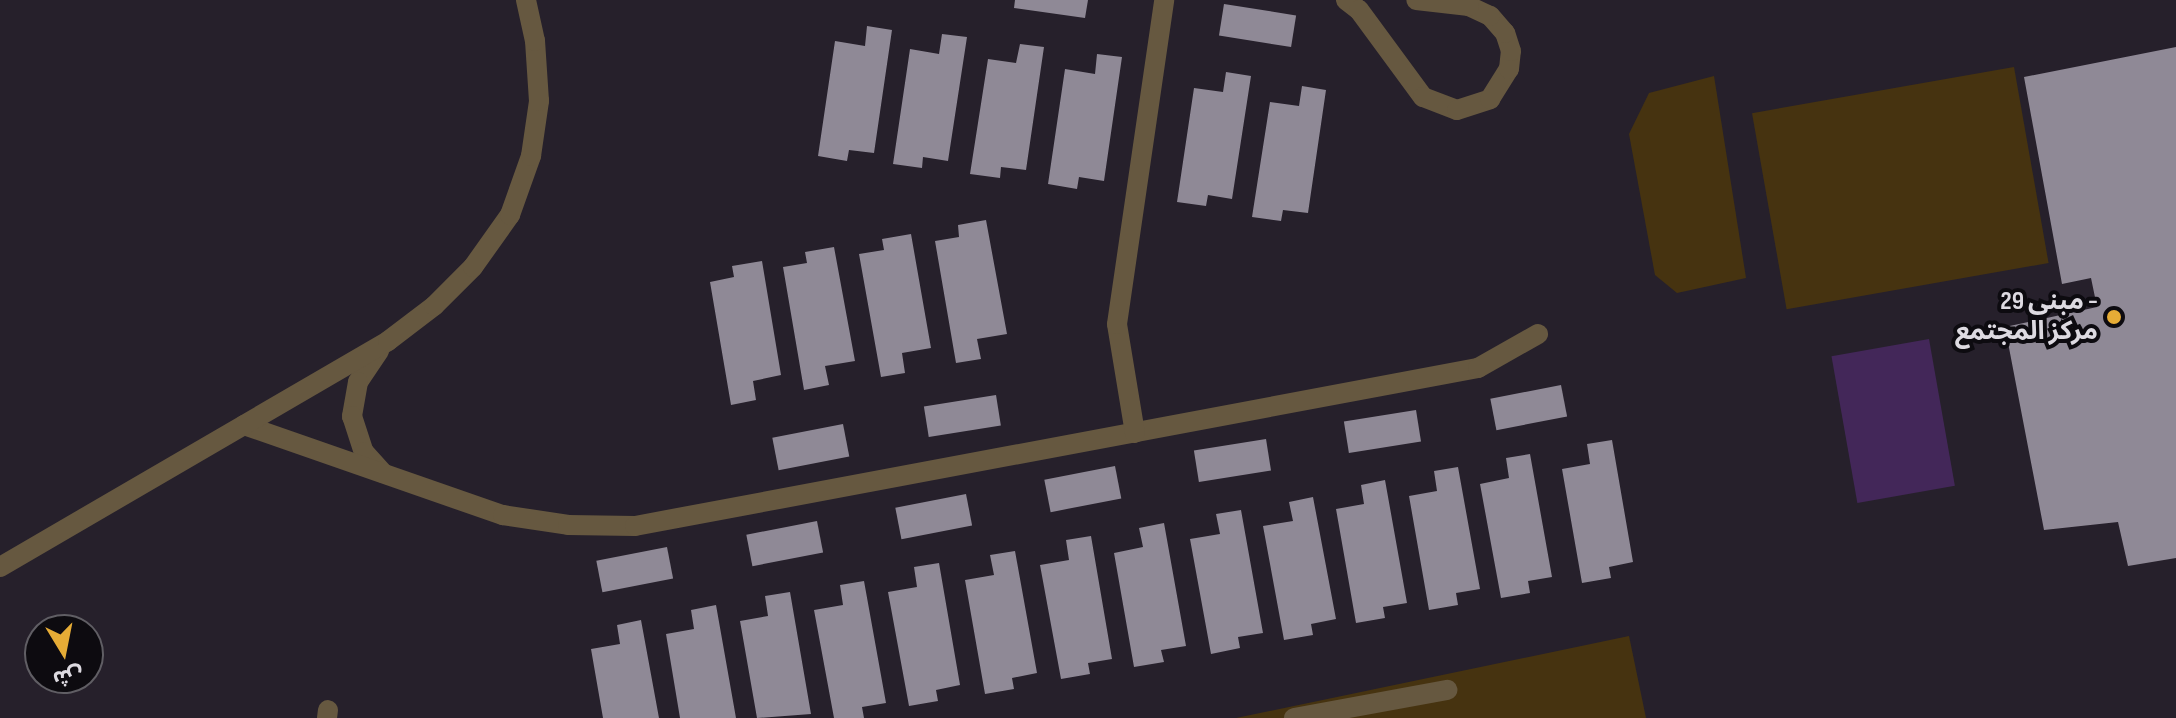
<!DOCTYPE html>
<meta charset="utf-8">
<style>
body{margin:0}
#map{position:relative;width:2176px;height:718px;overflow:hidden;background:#26202b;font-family:"Sofia Sans Condensed","Noto Sans Arabic",sans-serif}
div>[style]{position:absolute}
.green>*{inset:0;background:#463310;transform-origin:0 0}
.water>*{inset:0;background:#432759;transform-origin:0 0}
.building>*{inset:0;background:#8f8996;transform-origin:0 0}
.minor>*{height:20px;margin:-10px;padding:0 10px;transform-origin:10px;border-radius:10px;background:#665840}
.dots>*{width:22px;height:22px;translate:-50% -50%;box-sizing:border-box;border:4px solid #0d0b10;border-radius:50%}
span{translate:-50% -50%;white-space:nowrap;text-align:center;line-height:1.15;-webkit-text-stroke:8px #0d0b10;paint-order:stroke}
.poi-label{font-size:26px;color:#dddae1;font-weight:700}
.right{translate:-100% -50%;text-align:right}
.north{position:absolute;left:24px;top:614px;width:80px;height:80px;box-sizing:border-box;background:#0d0b10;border:2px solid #605e64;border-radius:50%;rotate:170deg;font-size:22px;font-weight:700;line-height:32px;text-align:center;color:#dddae1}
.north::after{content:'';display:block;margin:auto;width:28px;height:36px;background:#e6ac36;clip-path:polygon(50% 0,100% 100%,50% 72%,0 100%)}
</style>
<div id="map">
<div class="green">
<div style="left:2014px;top:67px;width:199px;height:266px;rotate:80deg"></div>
<div style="clip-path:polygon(1714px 76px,1746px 278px,1677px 293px,1655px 275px,1629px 134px,1649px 93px)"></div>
<div style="clip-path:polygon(1629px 636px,1646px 718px,1236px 718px)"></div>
</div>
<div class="water">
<div style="left:1929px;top:339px;width:149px;height:99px;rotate:80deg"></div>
</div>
<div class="building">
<div style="clip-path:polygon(1015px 0,1088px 0,1085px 18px,1014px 8px)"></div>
<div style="left:1224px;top:4px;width:73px;height:32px;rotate:9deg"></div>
<div style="clip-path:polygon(867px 26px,892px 30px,874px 153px,849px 150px,847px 161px,818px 156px,835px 41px,865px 46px)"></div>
<div style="clip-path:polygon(942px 34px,967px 37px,948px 161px,923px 157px,922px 168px,893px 164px,910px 49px,939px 54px)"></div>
<div style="clip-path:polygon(1020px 44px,1044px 47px,1026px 170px,1001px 167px,1000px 178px,970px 174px,988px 59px,1016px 63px)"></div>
<div style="clip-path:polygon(2176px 47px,2176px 558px,2128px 566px,2118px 522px,2044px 530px,2005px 327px,2097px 307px,2091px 278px,2062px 284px,2024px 77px)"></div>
<div style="clip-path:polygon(1097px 54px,1122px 57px,1104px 181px,1079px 177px,1077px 189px,1048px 184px,1065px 69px,1095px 74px)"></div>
<div style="clip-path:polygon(1226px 72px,1251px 76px,1232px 199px,1208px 195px,1206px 206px,1177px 202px,1194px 88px,1223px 92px)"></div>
<div style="clip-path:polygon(1302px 86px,1326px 90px,1308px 213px,1283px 210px,1281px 221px,1252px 217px,1270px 102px,1299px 106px)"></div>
<div style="clip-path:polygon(986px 220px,1007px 334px,977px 339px,981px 359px,956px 363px,935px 241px,959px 237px,958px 225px)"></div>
<div style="clip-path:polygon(911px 234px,931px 348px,902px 353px,905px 373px,881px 377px,859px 254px,884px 250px,882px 239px)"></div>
<div style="clip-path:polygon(834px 247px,855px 361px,825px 366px,829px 385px,804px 390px,783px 267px,807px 263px,805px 252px)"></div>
<div style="clip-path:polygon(762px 261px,781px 375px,753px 381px,756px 400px,731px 405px,710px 282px,734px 277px,732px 266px)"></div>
<div style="left:1561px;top:385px;width:32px;height:72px;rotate:79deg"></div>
<div style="left:996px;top:395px;width:31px;height:73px;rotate:81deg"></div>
<div style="left:1416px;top:410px;width:32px;height:73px;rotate:81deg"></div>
<div style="left:843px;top:424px;width:33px;height:72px;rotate:79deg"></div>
<div style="left:1266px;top:439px;width:32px;height:73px;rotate:81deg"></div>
<div style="clip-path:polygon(1612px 440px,1633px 562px,1609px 567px,1611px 578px,1582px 583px,1562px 469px,1590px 464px,1587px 444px)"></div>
<div style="clip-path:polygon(1530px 454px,1552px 577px,1528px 581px,1530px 593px,1501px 598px,1480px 484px,1509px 478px,1506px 458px)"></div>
<div style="left:1115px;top:466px;width:33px;height:72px;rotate:79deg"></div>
<div style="clip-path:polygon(1458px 467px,1480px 589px,1456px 593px,1458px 605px,1429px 610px,1409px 496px,1437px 491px,1434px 471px)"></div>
<div style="clip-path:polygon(1385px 480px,1407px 603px,1383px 607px,1385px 618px,1356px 623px,1336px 509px,1364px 504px,1361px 485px)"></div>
<div style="left:966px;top:494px;width:32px;height:72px;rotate:79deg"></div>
<div style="clip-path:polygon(1313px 497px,1336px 619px,1311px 624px,1313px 635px,1284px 640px,1263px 526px,1293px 521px,1289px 502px)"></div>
<div style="clip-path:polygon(1241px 510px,1263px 633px,1238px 637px,1240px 648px,1211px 654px,1190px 539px,1220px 534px,1216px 514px)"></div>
<div style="left:817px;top:521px;width:32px;height:72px;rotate:79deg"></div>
<div style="clip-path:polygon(1164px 523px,1186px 646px,1161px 650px,1164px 662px,1134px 667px,1114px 553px,1143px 547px,1139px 528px)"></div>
<div style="clip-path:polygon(1091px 536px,1112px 659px,1088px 663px,1090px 674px,1061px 679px,1040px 565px,1069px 560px,1066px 540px)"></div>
<div style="left:667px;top:547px;width:32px;height:72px;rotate:79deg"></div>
<div style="clip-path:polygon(1015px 551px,1037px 673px,1012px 678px,1014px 689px,985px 694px,965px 580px,994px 575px,990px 555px)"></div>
<div style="clip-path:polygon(939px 563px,960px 685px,936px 690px,938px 701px,909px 706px,888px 592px,917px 587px,914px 567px)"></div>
<div style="clip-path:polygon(864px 581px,886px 703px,862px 707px,864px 718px,834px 718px,814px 610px,843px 605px,840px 585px)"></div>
<div style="clip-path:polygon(790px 592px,811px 714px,757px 718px,740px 621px,768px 616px,765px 596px)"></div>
<div style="clip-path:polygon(716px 605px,736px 718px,680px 718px,666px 634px,694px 629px,691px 610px)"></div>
<div style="clip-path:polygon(641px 620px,659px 718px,603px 718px,591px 649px,620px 644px,617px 625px)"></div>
</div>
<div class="minor">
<div style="left:1346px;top:0;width:16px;rotate:38deg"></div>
<div style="left:1359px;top:10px;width:108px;rotate:53.7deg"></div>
<div style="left:1423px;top:97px;width:36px;rotate:21deg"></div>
<div style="left:1457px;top:110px;width:35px;rotate:-18deg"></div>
<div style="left:1490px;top:99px;width:36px;rotate:-58deg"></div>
<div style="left:1509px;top:69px;width:18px;rotate:-84deg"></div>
<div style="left:1511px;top:51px;width:19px;rotate:-108deg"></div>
<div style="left:1505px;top:33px;width:23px;rotate:-131deg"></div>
<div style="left:1490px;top:16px;width:23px;rotate:-155deg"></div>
<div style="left:1469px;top:6px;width:53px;rotate:-173.5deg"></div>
<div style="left:379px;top:351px;width:37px;rotate:124deg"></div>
<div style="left:358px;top:382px;width:35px;rotate:100deg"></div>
<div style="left:352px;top:416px;width:38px;rotate:72deg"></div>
<div style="left:364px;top:452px;width:28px;rotate:48deg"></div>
<div style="left:244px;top:425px;width:274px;rotate:19.2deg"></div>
<div style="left:503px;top:515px;width:66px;rotate:8.7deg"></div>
<div style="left:568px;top:525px;width:67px;rotate:0.9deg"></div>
<div style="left:635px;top:526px;width:858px;rotate:-10.62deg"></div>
<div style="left:1478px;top:368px;width:69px;rotate:-29.5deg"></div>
<div style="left:1135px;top:433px;width:110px;rotate:-99.4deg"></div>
<div style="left:1117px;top:324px;width:327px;rotate:-81.7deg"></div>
<div style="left:0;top:567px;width:449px;rotate:-30.2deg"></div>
<div style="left:388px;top:341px;width:58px;rotate:-37.3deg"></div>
<div style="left:434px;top:306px;width:55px;rotate:-45deg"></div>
<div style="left:473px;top:267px;width:64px;rotate:-54.6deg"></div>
<div style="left:510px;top:215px;width:63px;rotate:-70.4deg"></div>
<div style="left:531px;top:156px;width:56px;rotate:-81.7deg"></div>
<div style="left:539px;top:101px;width:60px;rotate:-93.8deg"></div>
<div style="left:535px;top:41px;width:42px;rotate:-102.4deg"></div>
<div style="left:327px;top:718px;width:8px;rotate:-83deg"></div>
<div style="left:1294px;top:718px;width:156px;rotate:-10.4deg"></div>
</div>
<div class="dots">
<div style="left:2114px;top:317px;background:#e6ac36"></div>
</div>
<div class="poi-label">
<span class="right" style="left:2098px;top:317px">مبنى 29 -<br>مركز المجتمع</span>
</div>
<div class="north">ش</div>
</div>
